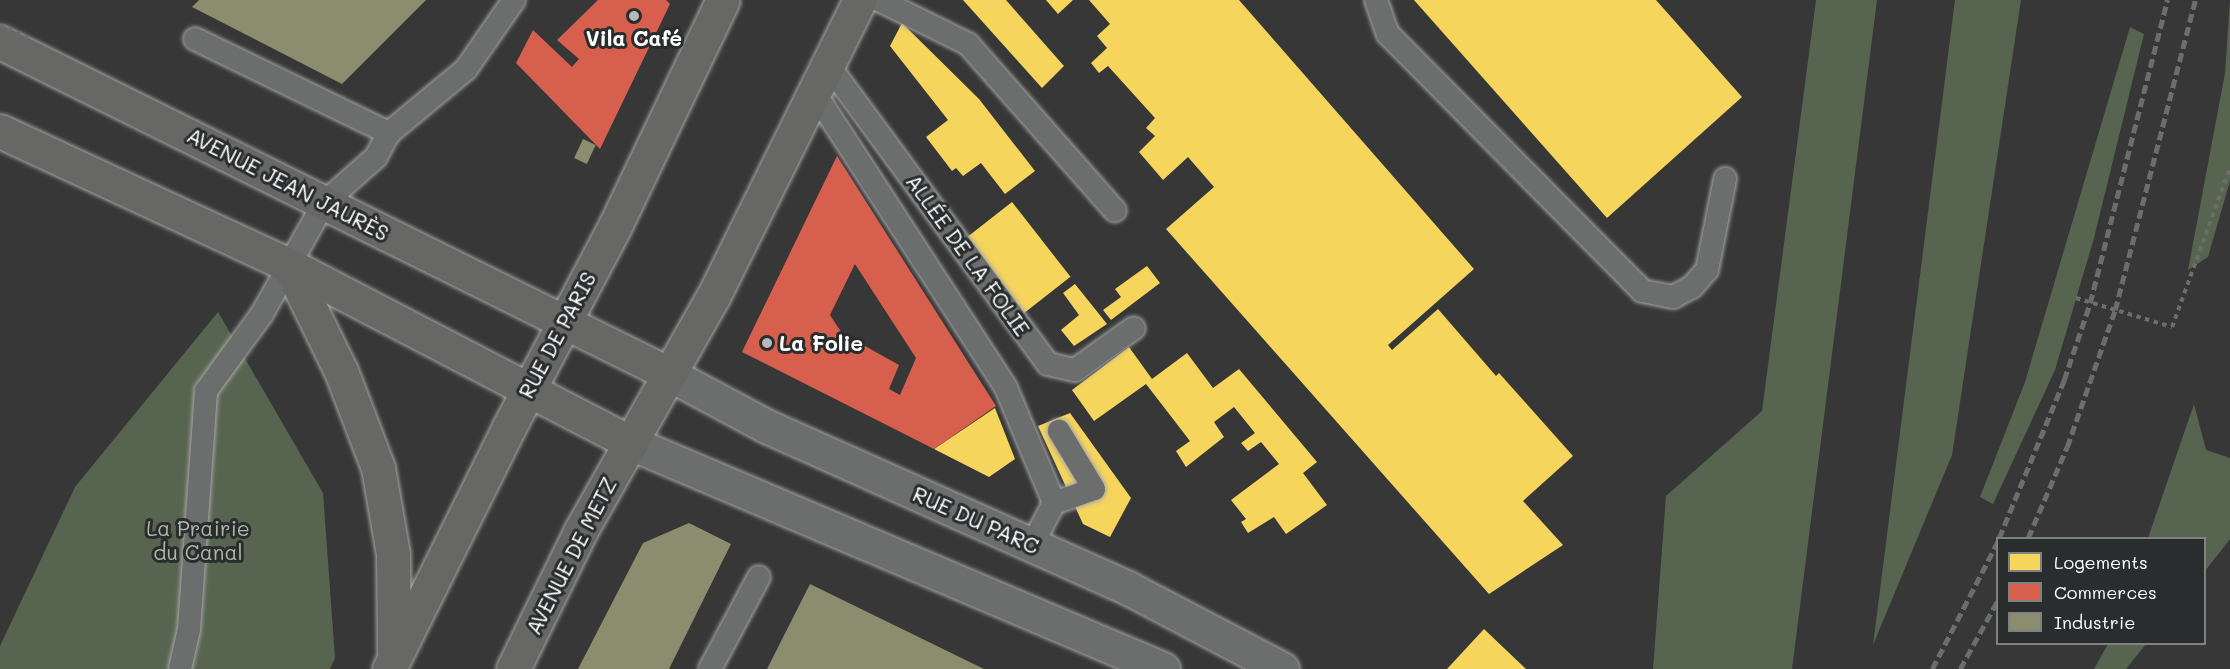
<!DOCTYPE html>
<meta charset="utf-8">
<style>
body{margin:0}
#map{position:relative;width:2230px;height:669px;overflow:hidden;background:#373738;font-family:Mali,sans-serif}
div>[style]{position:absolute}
.green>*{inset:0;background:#57644f}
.homes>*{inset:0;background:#f6d55c;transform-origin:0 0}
.shops>*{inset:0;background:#d6604d}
.industry>*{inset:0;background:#8c8c6e;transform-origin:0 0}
.path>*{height:4px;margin-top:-2px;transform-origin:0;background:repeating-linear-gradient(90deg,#6c6d6d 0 4.5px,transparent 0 9px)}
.roads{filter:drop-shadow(0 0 2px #a5a5a5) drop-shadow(0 0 2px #a5a5a5)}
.lane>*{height:22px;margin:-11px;padding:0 11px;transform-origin:11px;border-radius:11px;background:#6c6d6d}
.secondary>*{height:33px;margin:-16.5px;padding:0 16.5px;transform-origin:16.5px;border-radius:16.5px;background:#6c6d6d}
.primary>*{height:33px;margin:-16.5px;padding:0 16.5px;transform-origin:16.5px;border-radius:16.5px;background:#676765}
.rail>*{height:4.5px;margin-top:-2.25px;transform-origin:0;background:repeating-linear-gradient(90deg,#6c6d6d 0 9px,transparent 0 13.5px)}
.path-bridge>*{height:4px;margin-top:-2px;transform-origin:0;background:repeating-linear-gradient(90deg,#6c6d6d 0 4.5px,transparent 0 9px)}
.dots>*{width:16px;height:16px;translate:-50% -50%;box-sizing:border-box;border:3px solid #2a2d2e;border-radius:50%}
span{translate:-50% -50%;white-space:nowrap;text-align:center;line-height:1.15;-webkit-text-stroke:6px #2a2d2e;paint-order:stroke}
.poi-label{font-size:21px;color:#fff;font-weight:700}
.left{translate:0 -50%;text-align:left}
.street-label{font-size:21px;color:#fff}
.park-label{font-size:21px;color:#aeb5a9}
.legend{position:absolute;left:1996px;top:537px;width:210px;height:108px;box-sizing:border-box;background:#2a2d2e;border:2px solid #7f8182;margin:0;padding:8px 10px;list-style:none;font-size:18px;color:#fff}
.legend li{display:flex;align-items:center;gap:12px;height:30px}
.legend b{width:30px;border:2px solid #7f8182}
</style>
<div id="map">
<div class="green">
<div style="clip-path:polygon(1816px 0,1877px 0,1792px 669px,1653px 669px,1666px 496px,1762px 411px)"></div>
<div style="clip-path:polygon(1955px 0,2021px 0,1952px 455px,1873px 645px)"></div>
<div style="clip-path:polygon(2230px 0,2230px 181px,2208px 257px,2188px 270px,2225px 73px)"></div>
<div style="clip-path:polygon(2130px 27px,2144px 34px,2094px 238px,2055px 370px,1993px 504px,1980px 497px,2025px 382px)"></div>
<div style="clip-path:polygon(218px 312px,323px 493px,335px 658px,330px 669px,0 669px,0 646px,75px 487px)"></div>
<div style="clip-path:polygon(2194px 404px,2206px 450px,2230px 458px,2230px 539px,2205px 571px,2204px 538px,2148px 538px)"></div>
<div style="clip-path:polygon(2108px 644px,2146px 644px,2126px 669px,2094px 669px)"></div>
</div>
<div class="homes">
<div style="clip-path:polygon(963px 0,1006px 0,1064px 66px,1042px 88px)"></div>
<div style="clip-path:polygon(1046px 0,1073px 0,1058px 14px)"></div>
<div style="clip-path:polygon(1089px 0,1239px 0,1474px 269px,1388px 345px,1392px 350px,1438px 309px,1496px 376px,1499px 373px,1573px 456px,1523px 501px,1563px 545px,1489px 594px,1166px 229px,1214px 187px,1188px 157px,1163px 180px,1139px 152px,1155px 136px,1146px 128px,1155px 118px,1108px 66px,1099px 73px,1091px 63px,1107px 48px,1097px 36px,1110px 24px)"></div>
<div style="clip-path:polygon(1414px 0,1656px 0,1742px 97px,1607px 218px)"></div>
<div style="clip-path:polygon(902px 23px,979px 99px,1035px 171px,1005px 194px,981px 163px,963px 176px,956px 168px,952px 171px,926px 137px,948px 120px,890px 46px)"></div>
<div style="left:1012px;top:202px;width:95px;height:62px;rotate:52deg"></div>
<div style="clip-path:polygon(1147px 266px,1160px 283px,1111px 320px,1103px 310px,1121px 297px,1115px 289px)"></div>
<div style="clip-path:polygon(1075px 284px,1107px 324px,1074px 346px,1061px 330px,1079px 315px,1063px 293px)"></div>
<div style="clip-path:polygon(1129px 347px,1152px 379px,1187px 353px,1213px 388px,1239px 369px,1317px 462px,1303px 473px,1327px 505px,1286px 534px,1274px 517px,1248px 533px,1241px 522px,1246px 519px,1231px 500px,1279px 464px,1261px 442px,1248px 451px,1241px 443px,1255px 433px,1234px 407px,1214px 422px,1224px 437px,1186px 467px,1176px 451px,1190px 441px,1146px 384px,1094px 421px,1072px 390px)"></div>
<div style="clip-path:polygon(995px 408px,1015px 459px,989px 477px,934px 449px)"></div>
<div style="clip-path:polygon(1070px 413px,1131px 498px,1110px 537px,1083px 524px,1038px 426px)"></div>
<div style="clip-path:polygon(1484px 629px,1526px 669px,1447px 669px)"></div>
</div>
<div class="shops">
<div style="clip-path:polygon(598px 0,666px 0,670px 4px,600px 149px,516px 63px,533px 30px,572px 67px,579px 59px,557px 40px)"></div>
<div style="clip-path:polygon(evenodd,837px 156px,996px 406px,934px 449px,742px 352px,837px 156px,855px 264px,916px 358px,900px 395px,889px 389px,899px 365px,865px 346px,851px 347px,830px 315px,855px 264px)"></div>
</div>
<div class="industry">
<div style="clip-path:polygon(199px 0,426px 0,342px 84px,192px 7px)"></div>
<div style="left:583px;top:139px;width:14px;height:21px;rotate:25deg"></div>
<div style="clip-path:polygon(689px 523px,731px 544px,669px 669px,578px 669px,643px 543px)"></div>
<div style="clip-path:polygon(810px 584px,984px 669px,767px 669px)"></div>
</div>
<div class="path">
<div style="left:2076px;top:298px;width:100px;rotate:16.8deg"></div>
<div style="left:2172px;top:327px;width:169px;rotate:-70deg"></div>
</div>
<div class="roads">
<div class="lane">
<div style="left:879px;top:0;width:99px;rotate:26.3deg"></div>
<div style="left:968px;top:44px;width:222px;rotate:48.6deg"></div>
<div style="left:1376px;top:0;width:36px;rotate:71deg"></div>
<div style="left:1388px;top:34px;width:361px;rotate:45.3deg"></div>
<div style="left:1642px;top:291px;width:32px;rotate:11deg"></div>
<div style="left:1673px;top:297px;width:21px;rotate:-28deg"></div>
<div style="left:1692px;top:287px;width:23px;rotate:-49deg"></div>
<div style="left:1707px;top:270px;width:93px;rotate:-78.8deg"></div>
<div style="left:195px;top:39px;width:216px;rotate:25.9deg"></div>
<div style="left:829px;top:66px;width:370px;rotate:53.7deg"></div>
<div style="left:1048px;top:364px;width:28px;rotate:13deg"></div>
<div style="left:1075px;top:370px;width:72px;rotate:-35.4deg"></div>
<div style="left:816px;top:95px;width:349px;rotate:57deg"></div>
<div style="left:1006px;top:388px;width:125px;rotate:67.3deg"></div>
<div style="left:1032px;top:545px;width:47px;rotate:-62.4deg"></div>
<div style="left:1054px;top:503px;width:42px;rotate:-19.3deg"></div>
<div style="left:1094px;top:489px;width:68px;rotate:-121.1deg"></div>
<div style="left:180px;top:669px;width:41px;rotate:-77.3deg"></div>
<div style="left:189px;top:629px;width:239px;rotate:-85.9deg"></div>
<div style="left:206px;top:391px;width:95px;rotate:-54deg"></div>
<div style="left:262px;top:314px;width:127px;rotate:-60.8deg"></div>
<div style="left:324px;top:203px;width:69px;rotate:-41.5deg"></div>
<div style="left:376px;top:157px;width:27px;rotate:-62deg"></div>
<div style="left:389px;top:133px;width:100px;rotate:-39.7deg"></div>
<div style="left:466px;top:69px;width:84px;rotate:-55.2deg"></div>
<div style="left:710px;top:669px;width:104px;rotate:-62deg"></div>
</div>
<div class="secondary">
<div style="left:669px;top:374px;width:110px;rotate:28.2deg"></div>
<div style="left:766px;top:426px;width:397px;rotate:24.1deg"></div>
<div style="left:1128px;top:588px;width:174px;rotate:27.7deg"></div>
<div style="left:631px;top:443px;width:578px;rotate:23.02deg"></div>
</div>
<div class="primary">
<div style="left:0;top:42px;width:747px;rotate:26.39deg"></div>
<div style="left:0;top:131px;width:319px;rotate:24.9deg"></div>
<div style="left:289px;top:265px;width:386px;rotate:27.5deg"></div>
<div style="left:289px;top:265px;width:118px;rotate:63.9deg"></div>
<div style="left:341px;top:371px;width:104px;rotate:69.1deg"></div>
<div style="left:378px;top:468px;width:87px;rotate:80.1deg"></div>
<div style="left:393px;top:554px;width:97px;rotate:89.4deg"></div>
<div style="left:389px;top:669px;width:270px;rotate:-63.6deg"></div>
<div style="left:509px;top:427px;width:227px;rotate:-62.2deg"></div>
<div style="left:615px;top:226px;width:250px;rotate:-64.5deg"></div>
<div style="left:513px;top:669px;width:155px;rotate:-63.9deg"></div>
<div style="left:581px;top:530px;width:268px;rotate:-60.5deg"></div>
<div style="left:713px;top:297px;width:331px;rotate:-63.7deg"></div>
</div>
</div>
<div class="rail">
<div style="left:1999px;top:538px;width:171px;rotate:-67.6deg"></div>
<div style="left:2064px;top:380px;width:81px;rotate:-71.3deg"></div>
<div style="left:2090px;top:303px;width:313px;rotate:-75.7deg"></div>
<div style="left:2028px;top:538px;width:99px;rotate:-66.8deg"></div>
<div style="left:2067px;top:447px;width:145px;rotate:-70.7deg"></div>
<div style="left:2115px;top:310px;width:320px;rotate:-75.5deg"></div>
<div style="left:1932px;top:669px;width:144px;rotate:-62.7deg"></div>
<div style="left:1960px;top:669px;width:79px;rotate:-61.2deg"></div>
</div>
<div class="path-bridge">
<div style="left:0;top:25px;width:31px;rotate:25deg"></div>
</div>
<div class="dots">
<div style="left:634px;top:16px;background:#b9b9b9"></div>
<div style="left:767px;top:343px;background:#b9b9b9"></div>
</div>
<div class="poi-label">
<span style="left:634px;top:38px">Vila Café</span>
<span class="left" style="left:779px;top:343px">La Folie</span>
</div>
<div class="street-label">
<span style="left:288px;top:184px;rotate:27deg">AVENUE JEAN JAURÈS</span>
<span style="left:968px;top:255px;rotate:54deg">ALLÉE DE LA FOLIE</span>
<span style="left:557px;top:335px;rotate:-62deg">RUE DE PARIS</span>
<span style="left:976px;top:520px;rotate:24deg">RUE DU PARC</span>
<span style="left:571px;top:556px;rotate:-63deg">AVENUE DE METZ</span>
</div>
<div class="park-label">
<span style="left:198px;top:540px">La Prairie<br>du Canal</span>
</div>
<ul class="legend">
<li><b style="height:16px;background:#f6d55c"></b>Logements</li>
<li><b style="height:16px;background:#d6604d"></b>Commerces</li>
<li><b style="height:16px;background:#8c8c6e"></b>Industrie</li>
</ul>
</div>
